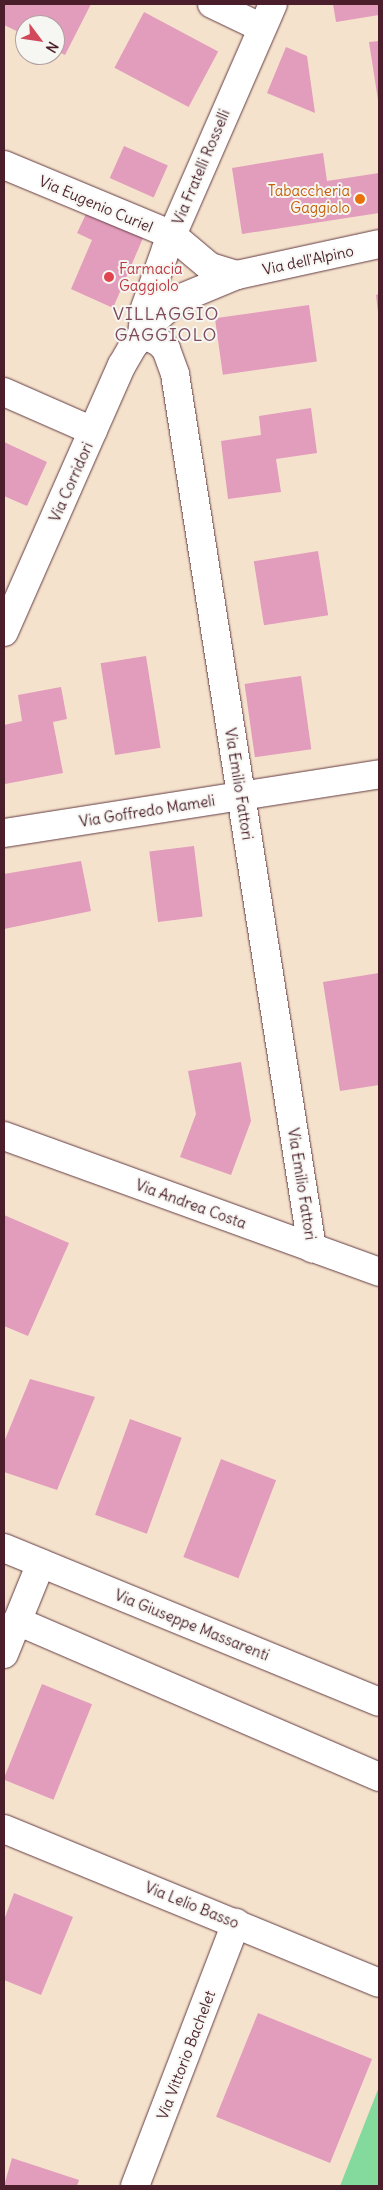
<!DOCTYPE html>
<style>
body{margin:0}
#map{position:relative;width:383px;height:2190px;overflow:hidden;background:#f5e2cc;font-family:Delius,sans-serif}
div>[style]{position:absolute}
.green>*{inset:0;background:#84d99c}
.building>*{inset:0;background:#e29cbc;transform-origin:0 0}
.roads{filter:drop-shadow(0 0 1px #643c43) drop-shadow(0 0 1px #643c43)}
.minor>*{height:28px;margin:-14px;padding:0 14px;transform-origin:14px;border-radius:14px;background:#fff}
.dots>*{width:14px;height:14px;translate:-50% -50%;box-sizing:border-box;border:2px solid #f6f6f2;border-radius:50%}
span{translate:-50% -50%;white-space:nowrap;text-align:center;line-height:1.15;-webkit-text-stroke:4px #f6f6f2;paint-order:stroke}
.street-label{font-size:15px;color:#4a1f2b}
.food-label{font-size:15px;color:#c56008}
.right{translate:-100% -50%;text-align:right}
.health-label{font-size:15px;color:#be3a42}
.left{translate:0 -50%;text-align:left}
.quarter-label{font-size:18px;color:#7f4b5e;letter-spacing:1px}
.frame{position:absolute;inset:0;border:5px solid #4a1f2b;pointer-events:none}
.north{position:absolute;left:15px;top:15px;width:50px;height:50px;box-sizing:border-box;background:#f6f6f2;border:1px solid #b1a0a2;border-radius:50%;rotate:121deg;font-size:14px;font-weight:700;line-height:20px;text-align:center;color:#4a1f2b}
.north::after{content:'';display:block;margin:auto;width:18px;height:22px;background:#d1495b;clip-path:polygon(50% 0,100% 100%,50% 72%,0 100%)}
</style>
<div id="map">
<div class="green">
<div style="clip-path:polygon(379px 2087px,379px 2186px,340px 2186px)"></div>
</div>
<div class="building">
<div style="clip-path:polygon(4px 4px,91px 4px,65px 55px,55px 50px,55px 25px,25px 25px,25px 35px,4px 25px)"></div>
<div style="clip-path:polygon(333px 4px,379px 4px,379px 15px,336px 22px)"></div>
<div style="left:144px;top:12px;width:84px;height:63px;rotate:28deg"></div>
<div style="clip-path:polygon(379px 41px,379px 100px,378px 100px,369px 42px)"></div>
<div style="clip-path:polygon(286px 47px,307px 56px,315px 113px,267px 93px)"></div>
<div style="left:124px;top:146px;width:48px;height:35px;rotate:24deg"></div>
<div style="clip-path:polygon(323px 153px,327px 181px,379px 173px,379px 213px,242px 234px,232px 168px)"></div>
<div style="clip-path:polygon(86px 214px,143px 238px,113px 308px,71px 289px,92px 240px,77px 233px)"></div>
<div style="clip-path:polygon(379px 294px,379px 311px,378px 312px,376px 295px)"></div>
<div style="left:309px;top:305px;width:57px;height:95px;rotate:82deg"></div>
<div style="clip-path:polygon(311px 408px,317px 453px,276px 459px,281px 492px,228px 499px,221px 441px,261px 435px,259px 416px)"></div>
<div style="clip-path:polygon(4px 442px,47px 462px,27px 506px,4px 496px)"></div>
<div style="left:318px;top:551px;width:65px;height:65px;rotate:81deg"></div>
<div style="left:146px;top:656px;width:93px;height:46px;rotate:81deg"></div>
<div style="left:301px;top:676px;width:74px;height:57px;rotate:82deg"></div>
<div style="clip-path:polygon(61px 687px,67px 719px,53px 722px,63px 773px,5px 784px,4px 725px,22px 721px,18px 695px)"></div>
<div style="left:194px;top:846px;width:71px;height:45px;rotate:83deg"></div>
<div style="clip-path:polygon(81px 861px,91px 911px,4px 929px,4px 874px)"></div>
<div style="clip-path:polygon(379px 973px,379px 1085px,340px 1091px,323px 982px)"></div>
<div style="clip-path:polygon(241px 1062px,251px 1121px,231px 1175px,180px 1157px,196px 1114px,188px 1071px)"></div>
<div style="clip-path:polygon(4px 1215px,69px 1243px,28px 1336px,4px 1326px)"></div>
<div style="clip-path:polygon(30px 1379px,95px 1397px,57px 1490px,4px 1472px,4px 1442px)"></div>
<div style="left:130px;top:1419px;width:55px;height:102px;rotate:20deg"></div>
<div style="left:221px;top:1459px;width:59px;height:105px;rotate:21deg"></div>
<div style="left:42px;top:1684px;width:54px;height:103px;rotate:22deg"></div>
<div style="clip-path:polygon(14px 1893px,73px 1917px,41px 1995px,4px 1980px,4px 1920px)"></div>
<div style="left:258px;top:2013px;width:123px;height:112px;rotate:22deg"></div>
<div style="clip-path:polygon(12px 2158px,79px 2180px,77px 2186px,4px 2186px)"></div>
</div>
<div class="roads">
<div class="minor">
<div style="left:212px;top:4px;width:53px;rotate:25.6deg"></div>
<div style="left:4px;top:165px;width:182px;rotate:22.6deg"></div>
<div style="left:172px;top:235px;width:50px;rotate:40.1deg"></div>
<div style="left:210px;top:267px;width:28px;rotate:17deg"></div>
<div style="left:142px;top:334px;width:19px;rotate:25deg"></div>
<div style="left:159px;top:342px;width:10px;rotate:45deg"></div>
<div style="left:166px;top:349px;width:27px;rotate:70deg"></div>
<div style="left:175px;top:374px;width:885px;rotate:81.09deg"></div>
<div style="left:142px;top:334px;width:26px;rotate:-83deg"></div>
<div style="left:145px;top:308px;width:63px;rotate:-70.4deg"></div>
<div style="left:166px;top:249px;width:267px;rotate:-66.4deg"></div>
<div style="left:4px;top:392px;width:97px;rotate:23.7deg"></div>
<div style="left:4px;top:632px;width:292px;rotate:-66.2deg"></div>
<div style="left:122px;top:365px;width:22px;rotate:-60deg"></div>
<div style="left:133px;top:346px;width:41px;rotate:-48.9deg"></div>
<div style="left:160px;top:315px;width:25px;rotate:-40deg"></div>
<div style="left:179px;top:299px;width:63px;rotate:-22.5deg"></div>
<div style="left:237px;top:275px;width:145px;rotate:-12.3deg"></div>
<div style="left:4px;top:833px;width:380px;rotate:-8.9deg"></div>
<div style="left:4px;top:1136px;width:399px;rotate:19.9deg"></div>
<div style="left:4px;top:1548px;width:405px;rotate:22.3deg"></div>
<div style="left:17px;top:1621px;width:394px;rotate:23.3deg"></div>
<div style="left:4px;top:1654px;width:98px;rotate:-67.9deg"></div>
<div style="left:4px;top:1829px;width:405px;rotate:22.3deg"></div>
<div style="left:135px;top:2186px;width:282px;rotate:-69deg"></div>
</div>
</div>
<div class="dots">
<div style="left:360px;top:199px;background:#e8710a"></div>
<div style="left:109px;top:277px;background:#e0444e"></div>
</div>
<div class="street-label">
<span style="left:201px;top:167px;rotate:-67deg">Via Fratelli Rosselli</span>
<span style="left:96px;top:204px;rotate:23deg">Via Eugenio Curiel</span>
<span style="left:308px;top:260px;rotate:-12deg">Via dell'Alpino</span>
<span style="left:71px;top:482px;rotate:-66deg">Via Corridori</span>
<span style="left:239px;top:784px;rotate:81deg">Via Emilio Fattori</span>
<span style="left:147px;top:811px;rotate:-9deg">Via Goffredo Mameli</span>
<span style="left:302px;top:1184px;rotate:81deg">Via Emilio Fattori</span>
<span style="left:191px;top:1204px;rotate:20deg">Via Andrea Costa</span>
<span style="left:192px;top:1625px;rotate:22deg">Via Giuseppe Massarenti</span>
<span style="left:192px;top:1905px;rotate:22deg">Via Lelio Basso</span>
<span style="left:186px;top:2055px;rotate:-69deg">Via Vittorio Bachelet</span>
</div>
<div class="food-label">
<span class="right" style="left:350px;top:199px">Tabaccheria<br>Gaggiolo</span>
</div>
<div class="health-label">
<span class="left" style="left:119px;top:277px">Farmacia<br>Gaggiolo</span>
</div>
<div class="quarter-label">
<span style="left:166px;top:325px">VILLAGGIO<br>GAGGIOLO</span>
</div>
<div class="frame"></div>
<div class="north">N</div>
</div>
